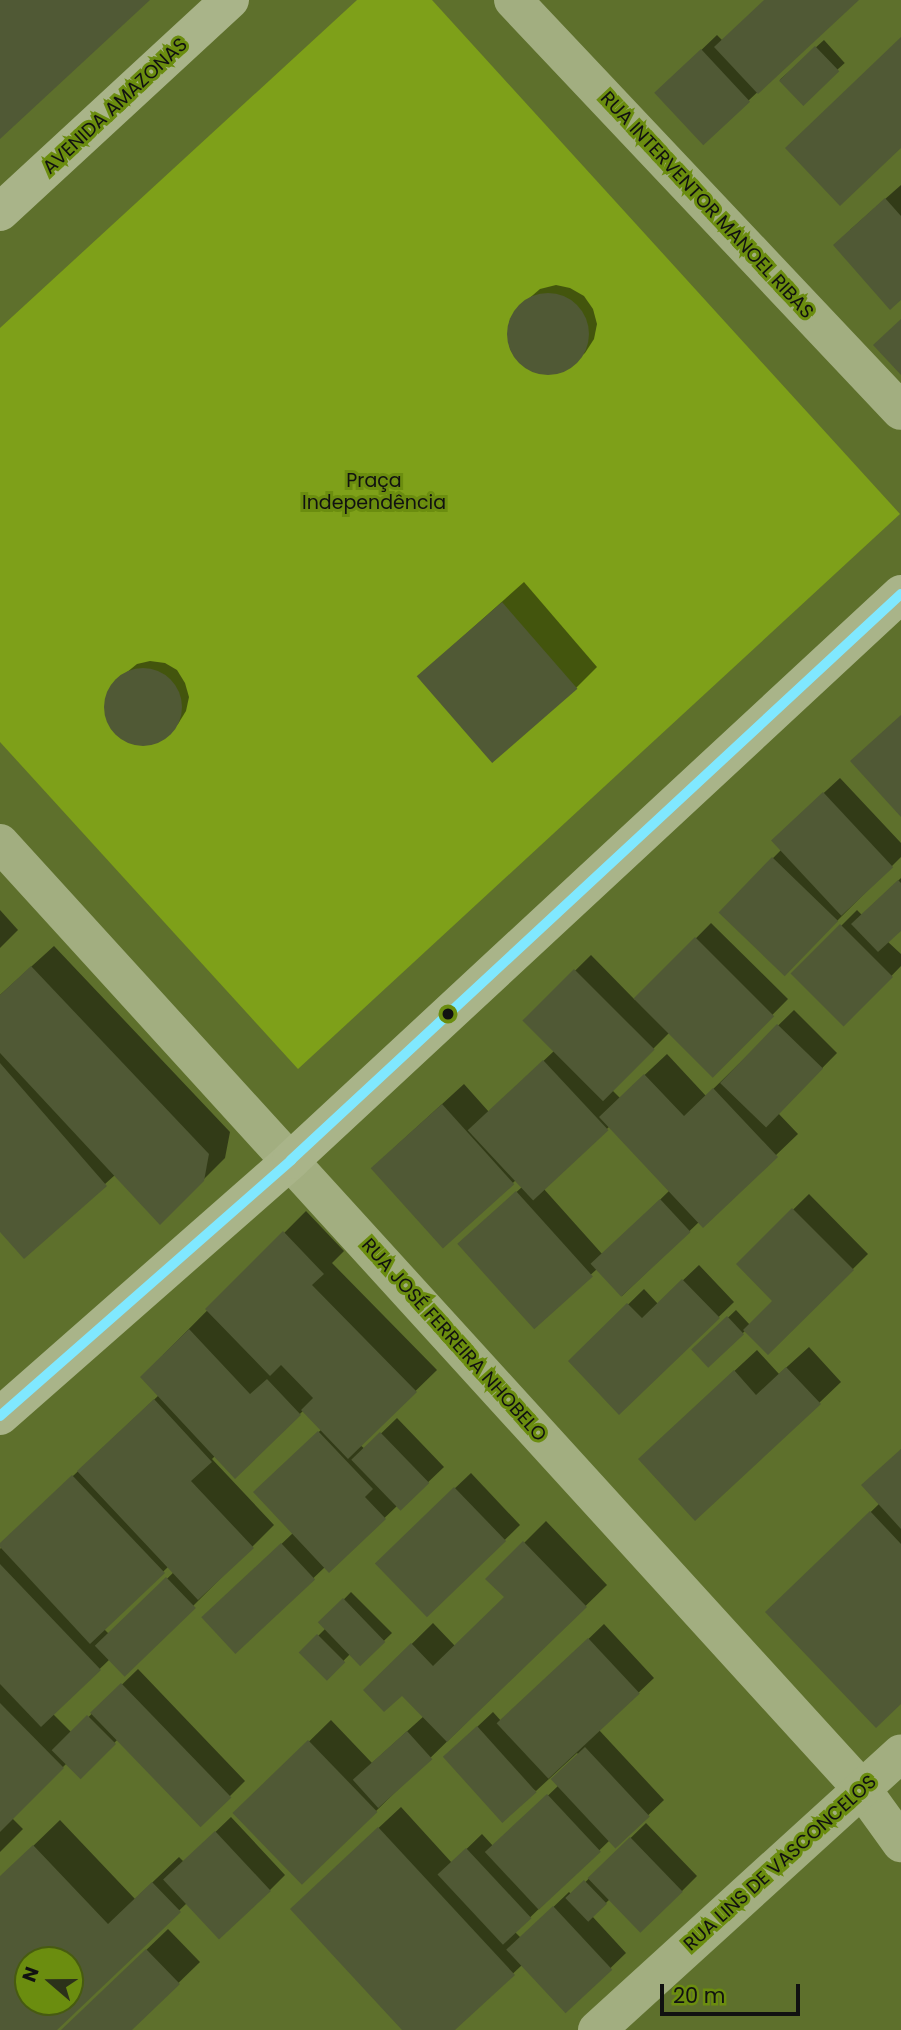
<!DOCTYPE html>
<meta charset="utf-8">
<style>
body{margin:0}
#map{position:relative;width:901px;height:2030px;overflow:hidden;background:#5e702c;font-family:Poppins,sans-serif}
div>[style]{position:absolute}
.green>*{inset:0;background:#7ea019}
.shadow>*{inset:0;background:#0007;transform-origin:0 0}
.building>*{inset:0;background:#505935;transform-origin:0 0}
.round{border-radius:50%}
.street>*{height:38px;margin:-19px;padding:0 19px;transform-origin:19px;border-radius:19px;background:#a2ae80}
.secondary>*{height:38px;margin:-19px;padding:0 19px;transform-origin:19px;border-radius:19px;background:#a9b489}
.bus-1>*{height:10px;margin:-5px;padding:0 5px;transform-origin:5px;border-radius:5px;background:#80e8ff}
.dots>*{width:19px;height:19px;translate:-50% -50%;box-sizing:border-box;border:4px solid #6b8d0f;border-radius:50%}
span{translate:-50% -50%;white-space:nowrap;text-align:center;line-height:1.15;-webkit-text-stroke:6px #6b8d0f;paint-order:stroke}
.street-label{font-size:19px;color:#111}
.park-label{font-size:19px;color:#111}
.north{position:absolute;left:14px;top:1946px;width:70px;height:70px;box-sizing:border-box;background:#6b8d0f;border:2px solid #475b10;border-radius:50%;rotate:290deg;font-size:19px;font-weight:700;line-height:28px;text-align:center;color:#111}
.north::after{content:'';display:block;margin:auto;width:24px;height:32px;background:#2c321a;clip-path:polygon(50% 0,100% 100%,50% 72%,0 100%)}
.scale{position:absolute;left:660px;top:1984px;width:140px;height:32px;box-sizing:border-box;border:4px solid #111;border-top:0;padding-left:9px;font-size:21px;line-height:24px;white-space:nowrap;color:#111;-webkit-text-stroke:5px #6b8d0f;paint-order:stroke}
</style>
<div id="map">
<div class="green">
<div style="clip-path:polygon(357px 0,432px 0,900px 514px,298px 1069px,0 742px,0 328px)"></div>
</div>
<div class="shadow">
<div style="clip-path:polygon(766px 0,856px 0,748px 101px,672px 78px,717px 35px,723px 41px)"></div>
<div style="left:824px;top:40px;width:31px;height:59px;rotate:48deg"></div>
<div style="clip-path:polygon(901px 185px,901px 298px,850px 230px)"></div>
<div style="clip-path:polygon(556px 285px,570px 288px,584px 296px,593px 309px,597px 324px,594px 339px,585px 353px,564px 371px,549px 374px,534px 371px,520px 363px,511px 351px,508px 335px,511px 320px,519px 307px,540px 289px)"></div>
<div style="clip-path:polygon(524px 582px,597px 667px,576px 688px,419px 676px)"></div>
<div style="clip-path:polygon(150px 661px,165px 663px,177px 670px,185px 683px,189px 697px,186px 711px,178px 724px,158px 741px,144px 744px,129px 742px,117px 734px,109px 722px,106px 708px,108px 693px,116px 681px,137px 664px)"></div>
<div style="clip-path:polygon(840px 778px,901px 843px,901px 857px,784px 974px,720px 912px,782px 849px,789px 825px)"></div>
<div style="clip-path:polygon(901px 878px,901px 928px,887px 941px,901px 954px,901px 966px,844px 1025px,793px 974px,857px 910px,862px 915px)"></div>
<div style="clip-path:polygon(0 910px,18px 930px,0 948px)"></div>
<div style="clip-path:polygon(evenodd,711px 923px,788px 999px,713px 1075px,670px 1032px,612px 1090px,620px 1098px,667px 1054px,706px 1096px,794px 1010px,837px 1053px,778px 1113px,798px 1134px,703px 1225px,700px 1221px,622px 1296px,597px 1269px,534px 1326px,476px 1229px,522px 1187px,516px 1180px,444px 1246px,395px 1147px,464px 1084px,489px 1112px,554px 1051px,525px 1020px,591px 955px,635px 1000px,711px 923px,610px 1126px,670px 1190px,603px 1255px,543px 1188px,610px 1126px)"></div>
<div style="clip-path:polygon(54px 946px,230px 1132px,225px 1158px,160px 1223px,115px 1175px,24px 1257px,0 1229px,0 995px)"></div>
<div style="clip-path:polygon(809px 1194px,868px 1254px,768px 1353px,746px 1330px,709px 1365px,694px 1350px,736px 1310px,750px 1325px,775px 1301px,738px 1264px)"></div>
<div style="clip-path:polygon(evenodd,306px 1211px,344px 1251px,332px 1263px,437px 1370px,360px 1445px,365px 1449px,397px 1418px,444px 1467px,400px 1509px,397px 1506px,329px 1571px,325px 1567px,236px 1652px,219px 1603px,293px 1533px,270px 1477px,322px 1429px,304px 1410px,235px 1476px,216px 1455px,212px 1459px,274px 1525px,125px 1674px,110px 1659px,53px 1714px,72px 1733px,138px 1669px,245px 1781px,201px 1825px,118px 1739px,81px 1777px,67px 1763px,12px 1818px,23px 1829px,0 1852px,0 1549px,22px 1524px,159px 1395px,163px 1355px,306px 1211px,169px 1566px,174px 1572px,109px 1634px,104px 1629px,169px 1566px)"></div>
<div style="clip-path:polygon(699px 1265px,734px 1302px,620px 1413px,570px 1361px,644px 1289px,658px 1304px)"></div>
<div style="clip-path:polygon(809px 1347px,841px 1382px,819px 1403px,662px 1438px,757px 1350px,779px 1374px)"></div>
<div style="clip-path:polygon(901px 1449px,901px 1702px,789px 1591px,880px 1503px)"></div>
<div style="clip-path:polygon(471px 1473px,520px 1525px,427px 1616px,392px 1548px)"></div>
<div style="clip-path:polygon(546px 1521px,607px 1585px,376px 1811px,235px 1814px,331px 1720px,372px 1763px,424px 1716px,402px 1693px,365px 1690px,433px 1623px,455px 1646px,506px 1597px,488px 1579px)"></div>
<div style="clip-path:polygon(351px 1592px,392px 1633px,361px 1663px,351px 1653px,327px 1678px,301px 1653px,326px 1628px,321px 1623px)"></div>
<div style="clip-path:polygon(604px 1624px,654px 1678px,599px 1730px,664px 1800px,616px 1846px,610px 1840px,515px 1932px,521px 1938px,569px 1892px,572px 1895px,646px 1823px,697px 1876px,682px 1891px,610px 1899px,592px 1916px,626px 1953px,566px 2011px,522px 1965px,453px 2030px,404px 2030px,314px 1888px,401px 1807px,452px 1863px,482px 1834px,494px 1847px,559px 1785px,579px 1755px,577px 1753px,536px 1791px,461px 1742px,493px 1712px,502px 1722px)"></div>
<div style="clip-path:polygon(evenodd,231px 1817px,285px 1875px,270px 1890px,187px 1903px,54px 2030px,0 2030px,0 1878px,60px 1820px,135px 1899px,179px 1857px,184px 1862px,231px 1817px,28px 1960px,70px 1960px,70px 2002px,28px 2002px,28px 1960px)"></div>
<div style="clip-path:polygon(168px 1929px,200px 1962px,130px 2030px,63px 2030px)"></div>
</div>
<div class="building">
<div style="clip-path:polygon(0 0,150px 0,0 139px)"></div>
<div style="clip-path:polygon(764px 0,859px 0,758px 94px,714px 47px)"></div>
<div style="clip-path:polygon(901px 37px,901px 148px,840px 206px,785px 148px)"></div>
<div style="left:815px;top:46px;width:35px;height:50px;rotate:46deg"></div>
<div style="left:701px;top:49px;width:72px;height:64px;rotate:47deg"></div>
<div style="clip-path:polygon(885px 198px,901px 216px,901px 300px,890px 310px,833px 245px)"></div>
<div class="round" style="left:507px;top:293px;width:82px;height:82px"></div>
<div style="clip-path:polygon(901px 319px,901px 375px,873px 345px)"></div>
<div style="left:502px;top:602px;width:115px;height:113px;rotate:49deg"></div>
<div class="round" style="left:104px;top:668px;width:78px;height:78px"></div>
<div style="clip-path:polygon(901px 715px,901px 817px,850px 761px)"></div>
<div style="left:823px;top:792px;width:103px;height:71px;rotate:47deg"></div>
<div style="left:772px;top:857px;width:92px;height:77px;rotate:44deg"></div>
<div style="clip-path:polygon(898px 880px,901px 883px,901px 931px,878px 952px,851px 924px)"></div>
<div style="left:840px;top:924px;width:75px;height:70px;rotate:45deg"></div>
<div style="left:695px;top:937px;width:112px;height:87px;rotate:45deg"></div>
<div style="clip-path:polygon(31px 966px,209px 1154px,204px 1181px,160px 1225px,0 1053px,0 995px)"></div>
<div style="left:574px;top:969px;width:114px;height:73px;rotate:45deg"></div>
<div style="left:777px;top:1024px;width:64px;height:82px;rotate:44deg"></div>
<div style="left:543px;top:1060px;width:96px;height:103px;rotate:47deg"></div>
<div style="clip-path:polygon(0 1063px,107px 1186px,24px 1259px,0 1232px)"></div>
<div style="clip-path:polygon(644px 1074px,684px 1116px,713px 1088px,778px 1157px,703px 1228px,599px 1117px)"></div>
<div style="left:442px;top:1104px;width:108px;height:96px;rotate:48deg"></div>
<div style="left:516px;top:1191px;width:115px;height:79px;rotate:48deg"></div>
<div style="left:660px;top:1199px;width:45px;height:95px;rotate:47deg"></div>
<div style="clip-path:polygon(792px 1208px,854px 1270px,768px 1355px,743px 1330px,772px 1301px,736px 1264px)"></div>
<div style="clip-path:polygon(283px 1231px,324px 1274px,312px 1285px,417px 1392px,348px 1459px,301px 1410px,313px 1398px,281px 1365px,270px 1376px,205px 1309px)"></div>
<div style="clip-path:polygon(682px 1279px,720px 1318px,619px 1415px,568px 1361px,627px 1303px,642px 1318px)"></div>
<div style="left:727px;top:1316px;width:25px;height:49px;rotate:47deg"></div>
<div style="clip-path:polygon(189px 1329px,250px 1394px,267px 1379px,301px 1415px,235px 1479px,140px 1377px)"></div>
<div style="clip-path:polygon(786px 1367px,821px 1404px,695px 1521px,638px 1459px,734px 1370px,756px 1395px)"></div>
<div style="clip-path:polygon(154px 1399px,212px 1462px,191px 1481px,254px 1548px,198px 1600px,77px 1471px)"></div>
<div style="clip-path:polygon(318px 1431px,373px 1489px,365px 1497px,386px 1519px,329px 1573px,253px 1492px)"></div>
<div style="left:380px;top:1432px;width:71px;height:40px;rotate:46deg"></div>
<div style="clip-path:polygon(901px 1449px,901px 1529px,861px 1485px)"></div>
<div style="clip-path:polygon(72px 1475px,165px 1573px,90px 1644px,0 1547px,0 1543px)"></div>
<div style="left:454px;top:1487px;width:75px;height:110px;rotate:46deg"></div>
<div style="clip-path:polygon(870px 1511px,901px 1544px,901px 1704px,876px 1728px,765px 1612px)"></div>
<div style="clip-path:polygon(523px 1541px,587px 1607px,447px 1742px,402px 1696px,384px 1712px,363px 1690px,411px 1643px,433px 1666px,504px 1597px,485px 1579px)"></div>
<div style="left:281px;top:1543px;width:50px;height:109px;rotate:47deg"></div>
<div style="clip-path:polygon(0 1564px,101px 1670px,41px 1727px,0 1684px)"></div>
<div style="left:166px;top:1577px;width:43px;height:99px;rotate:46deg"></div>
<div style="left:343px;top:1598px;width:61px;height:35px;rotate:46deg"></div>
<div style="left:317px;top:1634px;width:40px;height:26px;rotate:45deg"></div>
<div style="left:588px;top:1638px;width:76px;height:125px;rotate:47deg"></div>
<div style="left:121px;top:1683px;width:159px;height:43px;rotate:46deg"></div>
<div style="clip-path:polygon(0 1703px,64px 1768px,0 1832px)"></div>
<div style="left:87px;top:1715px;width:41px;height:50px;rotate:45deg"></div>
<div style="left:477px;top:1726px;width:89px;height:46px;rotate:48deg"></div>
<div style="left:407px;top:1731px;width:38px;height:73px;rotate:48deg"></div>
<div style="left:308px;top:1740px;width:100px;height:105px;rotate:46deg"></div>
<div style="left:585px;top:1747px;width:95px;height:47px;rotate:47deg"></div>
<div style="left:547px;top:1794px;width:79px;height:85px;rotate:47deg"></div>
<div style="clip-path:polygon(378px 1827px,515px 1975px,455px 2030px,402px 2030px,290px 1909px)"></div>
<div style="left:215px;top:1831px;width:82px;height:71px;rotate:47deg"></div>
<div style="left:630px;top:1837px;width:76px;height:59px;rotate:46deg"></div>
<div style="clip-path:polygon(evenodd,33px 1845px,108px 1924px,152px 1882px,181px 1912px,57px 2030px,0 2030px,0 1876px,33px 1845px,28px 1960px,70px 1960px,70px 2002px,28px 2002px,28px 1960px)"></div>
<div style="left:466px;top:1848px;width:96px;height:39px;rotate:47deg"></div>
<div style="left:584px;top:1880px;width:33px;height:26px;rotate:46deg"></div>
<div style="left:553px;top:1906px;width:87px;height:64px;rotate:47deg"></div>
<div style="clip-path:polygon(146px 1949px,180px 1984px,132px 2030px,61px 2030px)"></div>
</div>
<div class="street">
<div style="left:513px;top:0;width:565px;rotate:46.65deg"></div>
<div style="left:0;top:843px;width:1280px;rotate:47.66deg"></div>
<div style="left:862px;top:1789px;width:67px;rotate:54.2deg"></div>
<div style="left:597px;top:2030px;width:411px;rotate:-42.3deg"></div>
</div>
<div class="secondary">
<div style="left:0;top:212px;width:313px;rotate:-42.7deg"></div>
<div style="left:0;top:1416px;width:388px;rotate:-41.3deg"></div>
<div style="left:291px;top:1160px;width:832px;rotate:-42.86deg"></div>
</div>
<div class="bus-1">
<div style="left:0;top:1416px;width:388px;rotate:-41.3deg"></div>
<div style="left:291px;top:1160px;width:832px;rotate:-42.86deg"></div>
</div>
<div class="dots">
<div style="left:448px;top:1014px;background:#111"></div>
</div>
<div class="street-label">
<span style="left:115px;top:106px;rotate:-43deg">AVENIDA AMAZONAS</span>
<span style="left:707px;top:205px;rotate:47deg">RUA INTERVENTOR MANOEL RIBAS</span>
<span style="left:454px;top:1340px;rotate:48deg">RUA JOSÉ FERREIRA NHOBELO</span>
<span style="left:780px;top:1863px;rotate:-42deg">RUA LINS DE VASCONCELOS</span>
</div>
<div class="park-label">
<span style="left:374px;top:492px">Praça<br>Independência</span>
</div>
<div class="north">N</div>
<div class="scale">20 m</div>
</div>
